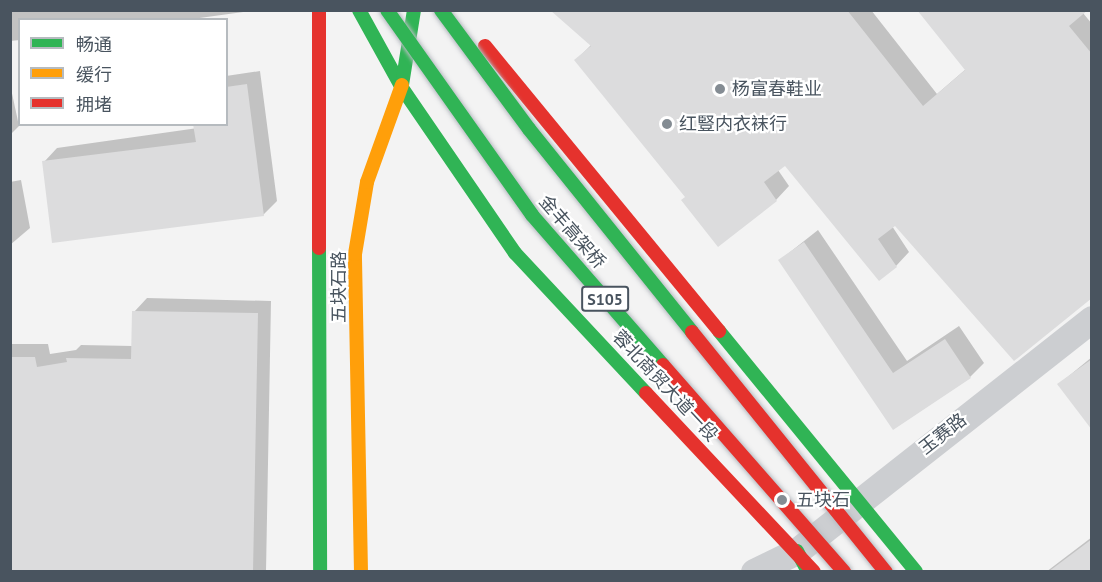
<!DOCTYPE html>
<meta charset="utf-8">
<style>
body{margin:0}
#map{position:relative;width:1102px;height:582px;overflow:hidden;background:#f3f3f3;font-family:"PT Sans","Noto Sans SC",sans-serif}
div>[style]{position:absolute}
.shadow>*{inset:0;background:#0003}
.building>*{inset:0;background:#dcdcdd}
.street>*{height:27px;margin:-13.5px;padding:0 13.5px;transform-origin:13.5px;border-radius:13.5px;background:#ccced1}
.fast>*{height:14px;margin:-7px;padding:0 7px;transform-origin:7px;border-radius:7px;background:#30b455}
.slow>*{height:14px;margin:-7px;padding:0 7px;transform-origin:7px;border-radius:7px;background:#ff9f0a}
.jam>*{height:14px;margin:-7px;padding:0 7px;transform-origin:7px;border-radius:7px;background:#e5322d}
.bridges{filter:drop-shadow(0 0 2px #b8bcc2) drop-shadow(0 0 2px #b8bcc2)}
.fast-bridge>*{height:14px;margin:-7px;padding:0 7px;transform-origin:7px;border-radius:7px;background:#30b455}
.jam-bridge>*{height:14px;margin:-7px;padding:0 7px;transform-origin:7px;border-radius:7px;background:#e5322d}
.dots>*{width:16px;height:16px;translate:-50% -50%;box-sizing:border-box;border:3px solid #fff;border-radius:50%}
span{translate:-50% -50%;white-space:nowrap;text-align:center;line-height:1.15;-webkit-text-stroke:4.5px #fff;paint-order:stroke}
.shield-label span{padding:2px 4px;background:#fff;border:2px solid;border-radius:4px;-webkit-text-stroke-width:0}
.shield-label{font-size:16px;color:#49545f;font-weight:700}
.poi-label{font-size:18px;color:#49545f}
.left{translate:0 -50%;text-align:left}
.street-label{font-size:18px;color:#49545f}
.frame{position:absolute;inset:0;border:12px solid #49545f;pointer-events:none}
.legend{position:absolute;left:18px;top:18px;width:210px;height:108px;box-sizing:border-box;background:#fff;border:2px solid #b6bbbf;margin:0;padding:8px 10px;list-style:none;font-size:18px;color:#49545f}
.legend li{display:flex;align-items:center;gap:12px;height:30px}
.legend b{width:30px;border:2px solid #b6bbbf}
</style>
<div id="map">
<div class="shadow">
<div style="clip-path:polygon(10px 10px,257px 10px,185px 20px,20px 20px,20px 40px,10px 41px)"></div>
<div style="clip-path:polygon(552px 10px,871px 10px,937px 94px,966px 69px,1083px 13px,1092px 24px,1092px 296px,895px 224px,892px 226px,909px 252px,896px 266px,786px 164px,778px 170px,789px 186px,776px 200px,687px 197px,576px 60px,591px 45px)"></div>
<div style="clip-path:polygon(260px 71px,277px 201px,263px 215px,44px 162px,57px 148px,226px 124px,226px 76px)"></div>
<div style="clip-path:polygon(10px 84px,19px 126px,10px 135px)"></div>
<div style="clip-path:polygon(21px 180px,30px 228px,10px 245px,10px 182px)"></div>
<div style="clip-path:polygon(818px 230px,907px 361px,959px 326px,984px 363px,970px 377px,894px 428px,780px 260px)"></div>
<div style="clip-path:polygon(147px 298px,271px 301px,266px 572px,10px 572px,10px 344px,48px 344px,50px 354px,76px 350px,81px 345px,133px 346px,134px 312px)"></div>
<div style="clip-path:polygon(1092px 357px,1092px 428px,1059px 384px)"></div>
<div style="clip-path:polygon(1092px 537px,1092px 572px,1046px 572px)"></div>
</div>
<div class="building">
<div style="clip-path:polygon(550px 10px,847px 10px,923px 106px,965px 70px,917px 10px,1088px 10px,1069px 26px,1092px 54px,1092px 298px,1014px 361px,895px 226px,878px 239px,897px 267px,879px 281px,785px 166px,764px 182px,777px 201px,718px 247px,681px 200px,685px 197px,574px 60px,591px 46px)"></div>
<div style="clip-path:polygon(247px 84px,264px 216px,52px 243px,42px 161px,196px 142px,193px 124px,226px 124px,226px 87px)"></div>
<div style="clip-path:polygon(804px 242px,893px 373px,945px 339px,971px 378px,893px 430px,778px 260px)"></div>
<div style="clip-path:polygon(132px 311px,258px 313px,253px 572px,10px 572px,10px 357px,35px 357px,37px 367px,67px 362px,66px 358px,131px 359px)"></div>
<div style="clip-path:polygon(1092px 359px,1092px 430px,1057px 384px)"></div>
<div style="clip-path:polygon(1092px 539px,1092px 572px,1048px 572px)"></div>
</div>
<div class="street">
<div style="left:754px;top:572px;width:48px;rotate:-26deg"></div>
<div style="left:797px;top:551px;width:375px;rotate:-38.2deg"></div>
</div>
<div class="fast">
<div style="left:359px;top:10px;width:89px;rotate:61.1deg"></div>
<div style="left:402px;top:88px;width:200px;rotate:55.6deg"></div>
<div style="left:515px;top:253px;width:192px;rotate:46.9deg"></div>
<div style="left:402px;top:85px;width:76px;rotate:-80.9deg"></div>
<div style="left:319px;top:248px;width:324px;rotate:89.8deg"></div>
<div style="left:719px;top:331px;width:311px;rotate:50.7deg"></div>
<div style="left:797px;top:551px;width:24px;rotate:62deg"></div>
</div>
<div class="slow">
<div style="left:361px;top:572px;width:318px;rotate:-91.1deg"></div>
<div style="left:355px;top:254px;width:73px;rotate:-80.5deg"></div>
<div style="left:367px;top:182px;width:103px;rotate:-70.2deg"></div>
</div>
<div class="jam">
<div style="left:319px;top:10px;width:238px;rotate:90deg"></div>
<div style="left:485px;top:46px;width:369px;rotate:50.6deg"></div>
<div style="left:646px;top:393px;width:245px;rotate:46.8deg"></div>
</div>
<div class="bridges">
<div class="fast-bridge">
<div style="left:387px;top:10px;width:251px;rotate:54.7deg"></div>
<div style="left:532px;top:215px;width:199px;rotate:48.9deg"></div>
<div style="left:441px;top:10px;width:148px;rotate:53.5deg"></div>
<div style="left:529px;top:129px;width:260px;rotate:51.2deg"></div>
</div>
<div class="jam-bridge">
<div style="left:692px;top:332px;width:309px;rotate:51.1deg"></div>
<div style="left:663px;top:365px;width:275px;rotate:48.8deg"></div>
</div>
</div>
<div class="dots">
<div style="left:720px;top:89px;background:#848c93"></div>
<div style="left:667px;top:124px;background:#848c93"></div>
<div style="left:782px;top:500px;background:#848c93"></div>
</div>
<div class="shield-label">
<span style="left:605px;top:299px">S105</span>
</div>
<div class="poi-label">
<span class="left" style="left:732px;top:89px">杨富春鞋业</span>
<span class="left" style="left:679px;top:124px">红豎内衣袜行</span>
<span class="left" style="left:796px;top:500px">五块石</span>
</div>
<div class="street-label">
<span style="left:572px;top:232px;rotate:49deg">金丰高架桥</span>
<span style="left:339px;top:287px;rotate:-90deg">五块石路</span>
<span style="left:665px;top:386px;rotate:47deg">蓉北商贸大道一段</span>
<span style="left:943px;top:434px;rotate:-38deg">玉赛路</span>
</div>
<div class="frame"></div>
<ul class="legend">
<li><b style="height:8px;background:#30b455"></b>畅通</li>
<li><b style="height:8px;background:#ff9f0a"></b>缓行</li>
<li><b style="height:8px;background:#e5322d"></b>拥堵</li>
</ul>
</div>
